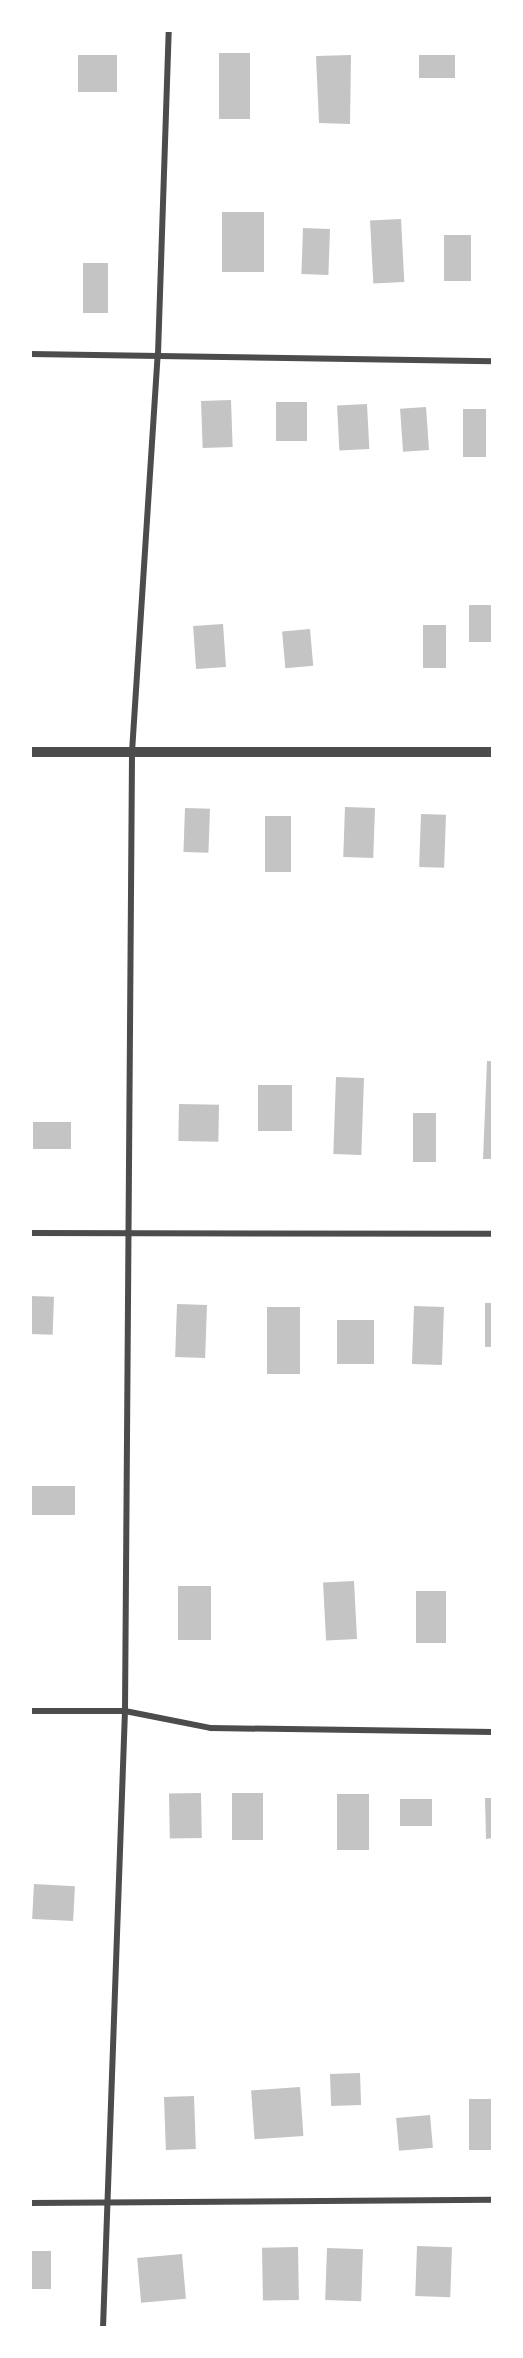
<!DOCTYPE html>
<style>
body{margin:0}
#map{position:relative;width:523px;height:2358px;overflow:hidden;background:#fff;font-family:Arial,sans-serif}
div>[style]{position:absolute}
.building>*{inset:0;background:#c4c4c4;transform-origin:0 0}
.minor>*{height:6px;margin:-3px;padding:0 3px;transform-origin:3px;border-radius:3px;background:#4c4c4c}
.tertiary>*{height:10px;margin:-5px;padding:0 5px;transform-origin:5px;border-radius:5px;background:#4c4c4c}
span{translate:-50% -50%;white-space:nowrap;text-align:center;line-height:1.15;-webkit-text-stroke:6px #fff;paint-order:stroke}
.frame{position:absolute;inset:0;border:32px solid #fff;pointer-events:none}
</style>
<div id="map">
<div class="building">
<div style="left:219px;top:53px;width:31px;height:66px"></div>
<div style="left:78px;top:55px;width:39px;height:37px"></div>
<div style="clip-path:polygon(351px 55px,350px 124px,319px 123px,316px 56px)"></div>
<div style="left:419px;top:55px;width:36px;height:23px"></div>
<div style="left:222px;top:212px;width:42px;height:60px"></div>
<div style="left:401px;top:219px;width:63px;height:31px;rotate:87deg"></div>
<div style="left:303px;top:228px;width:27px;height:46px;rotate:2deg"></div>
<div style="left:444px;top:235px;width:27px;height:46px"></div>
<div style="left:83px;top:263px;width:25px;height:50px"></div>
<div style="left:231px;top:400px;width:47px;height:30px;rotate:88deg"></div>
<div style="left:276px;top:402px;width:31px;height:39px"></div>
<div style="left:367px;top:404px;width:45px;height:30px;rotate:87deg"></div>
<div style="left:426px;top:407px;width:43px;height:26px;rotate:86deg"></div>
<div style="left:486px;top:409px;width:48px;height:23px;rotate:90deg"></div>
<div style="left:469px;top:605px;width:24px;height:37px"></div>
<div style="left:223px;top:624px;width:43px;height:30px;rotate:86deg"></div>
<div style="left:423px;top:625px;width:23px;height:43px"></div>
<div style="left:310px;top:629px;width:37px;height:28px;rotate:85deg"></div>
<div style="left:345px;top:807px;width:30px;height:50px;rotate:2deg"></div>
<div style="left:185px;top:808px;width:25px;height:44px;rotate:2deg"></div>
<div style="left:421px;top:814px;width:25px;height:53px;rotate:2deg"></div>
<div style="left:265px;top:816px;width:26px;height:56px"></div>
<div style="clip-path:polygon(487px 1061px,493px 1061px,493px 1159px,483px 1159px)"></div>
<div style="left:336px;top:1077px;width:28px;height:77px;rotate:2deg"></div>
<div style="left:258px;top:1085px;width:34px;height:46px"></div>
<div style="left:179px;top:1104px;width:40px;height:37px;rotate:1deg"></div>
<div style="left:413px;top:1113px;width:23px;height:49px"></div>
<div style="left:33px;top:1122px;width:38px;height:27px"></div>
<div style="left:30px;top:1296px;width:24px;height:38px;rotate:2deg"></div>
<div style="left:485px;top:1303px;width:8px;height:44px"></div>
<div style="left:177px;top:1304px;width:30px;height:53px;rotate:2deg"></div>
<div style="left:414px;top:1306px;width:30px;height:58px;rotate:2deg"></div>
<div style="left:267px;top:1307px;width:33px;height:67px"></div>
<div style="left:337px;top:1320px;width:37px;height:44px"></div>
<div style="left:30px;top:1486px;width:45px;height:29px"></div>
<div style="left:354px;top:1581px;width:58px;height:31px;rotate:87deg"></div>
<div style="left:178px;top:1586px;width:33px;height:54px"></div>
<div style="left:416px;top:1591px;width:30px;height:52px"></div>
<div style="left:201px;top:1793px;width:45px;height:32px;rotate:89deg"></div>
<div style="left:232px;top:1793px;width:31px;height:47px"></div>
<div style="left:337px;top:1794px;width:32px;height:56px"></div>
<div style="clip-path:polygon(485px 1798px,493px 1798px,493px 1838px,486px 1839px)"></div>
<div style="left:400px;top:1799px;width:32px;height:27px"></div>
<div style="left:34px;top:1884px;width:41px;height:35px;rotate:3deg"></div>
<div style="left:360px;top:2073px;width:32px;height:30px;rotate:88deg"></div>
<div style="left:300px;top:2087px;width:49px;height:49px;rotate:86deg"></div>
<div style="left:194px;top:2096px;width:53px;height:30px;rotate:88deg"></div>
<div style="left:469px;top:2099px;width:24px;height:51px"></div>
<div style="left:430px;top:2115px;width:33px;height:34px;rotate:85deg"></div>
<div style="left:417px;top:2246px;width:35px;height:50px;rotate:2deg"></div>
<div style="left:298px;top:2247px;width:53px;height:36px;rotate:89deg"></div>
<div style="left:327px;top:2248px;width:36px;height:52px;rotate:2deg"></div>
<div style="left:30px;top:2251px;width:21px;height:38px"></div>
<div style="left:182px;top:2254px;width:45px;height:45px;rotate:85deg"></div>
</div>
<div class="minor">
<div style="left:30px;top:354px;width:463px;rotate:0.9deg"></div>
<div style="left:30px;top:1233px;width:463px;rotate:0.1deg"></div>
<div style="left:30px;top:1711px;width:95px"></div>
<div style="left:125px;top:1711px;width:88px;rotate:11.2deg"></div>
<div style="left:211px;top:1728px;width:282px;rotate:0.8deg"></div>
<div style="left:30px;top:2203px;width:463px;rotate:-0.4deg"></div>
<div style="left:103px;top:2328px;width:617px;rotate:-87.96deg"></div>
<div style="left:125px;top:1711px;width:959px;rotate:-89.58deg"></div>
<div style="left:132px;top:752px;width:399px;rotate:-86.3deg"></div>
<div style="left:158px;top:354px;width:324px;rotate:-88.1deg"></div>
</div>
<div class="tertiary">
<div style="left:30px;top:752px;width:463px"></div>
</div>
<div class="frame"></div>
</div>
